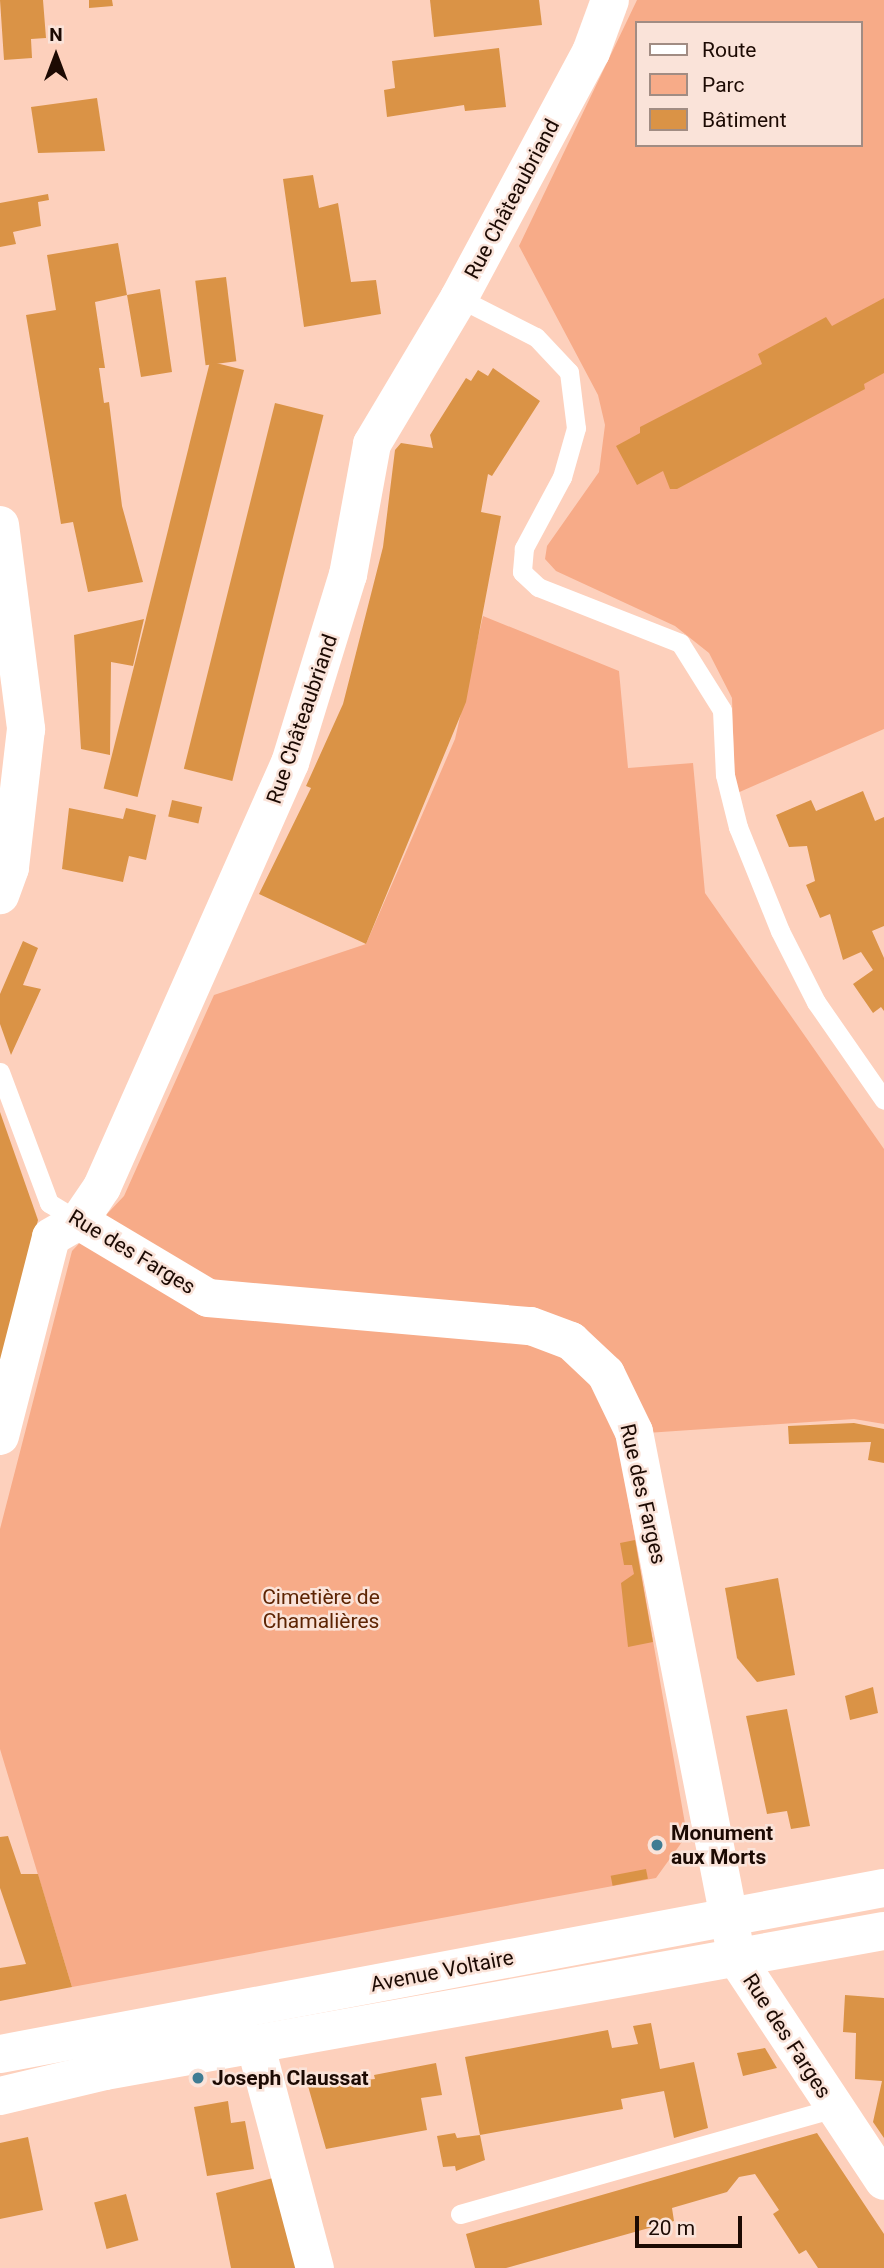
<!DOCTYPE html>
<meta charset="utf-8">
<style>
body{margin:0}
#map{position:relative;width:884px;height:2268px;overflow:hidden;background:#fdd0bc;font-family:Roboto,sans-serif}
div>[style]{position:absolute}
.green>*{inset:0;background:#f7ab88}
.building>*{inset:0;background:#da9346;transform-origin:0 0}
.service>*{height:19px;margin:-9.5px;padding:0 9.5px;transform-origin:9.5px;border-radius:9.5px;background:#fff}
.minor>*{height:38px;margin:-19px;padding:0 19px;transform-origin:19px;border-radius:19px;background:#fff}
.secondary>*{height:38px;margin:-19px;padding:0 19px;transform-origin:19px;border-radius:19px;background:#fff}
.dots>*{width:19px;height:19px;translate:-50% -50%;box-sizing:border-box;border:4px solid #fae3d9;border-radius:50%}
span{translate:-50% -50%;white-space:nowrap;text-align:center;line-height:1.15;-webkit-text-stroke:5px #fae3d9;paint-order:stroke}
.street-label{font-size:21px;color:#1c0a03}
.park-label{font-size:21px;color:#5d2403}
.poi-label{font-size:21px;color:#1c0a03;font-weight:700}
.left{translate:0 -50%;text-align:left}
.legend{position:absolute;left:635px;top:21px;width:228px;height:126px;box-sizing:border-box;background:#fae3d9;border:2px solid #a18c83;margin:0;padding:9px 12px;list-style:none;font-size:21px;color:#1c0a03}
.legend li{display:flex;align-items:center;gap:14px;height:35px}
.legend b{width:35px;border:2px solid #a18c83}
.north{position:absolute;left:21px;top:21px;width:70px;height:70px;-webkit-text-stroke:5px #fae3d9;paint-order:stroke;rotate:0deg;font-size:19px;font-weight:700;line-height:28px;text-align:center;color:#1c0a03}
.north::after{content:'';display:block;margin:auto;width:24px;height:32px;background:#1c0a03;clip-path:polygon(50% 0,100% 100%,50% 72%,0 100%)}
.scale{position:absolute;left:635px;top:2216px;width:107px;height:32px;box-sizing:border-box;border:4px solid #1c0a03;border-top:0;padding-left:9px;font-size:21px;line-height:24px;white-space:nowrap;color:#1c0a03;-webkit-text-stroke:5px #fae3d9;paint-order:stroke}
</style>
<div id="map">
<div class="green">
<div style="clip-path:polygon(evenodd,637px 0,884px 0,884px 729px,735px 794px,732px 698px,709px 653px,675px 626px,556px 571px,545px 559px,547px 546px,599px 472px,605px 425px,598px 395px,519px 246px,637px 0,637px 23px,861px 23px,861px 145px,637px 145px,637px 23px)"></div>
<div style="clip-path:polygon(483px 616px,619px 671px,628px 768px,693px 763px,705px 893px,884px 1149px,884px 1424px,854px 1419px,617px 1435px,687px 1835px,656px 1878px,72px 1987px,0 1749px,0 1529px,72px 1251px,124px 1196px,214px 995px,366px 944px,455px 739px)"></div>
</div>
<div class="building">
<div style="clip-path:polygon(0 0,43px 0,46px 38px,31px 39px,32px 58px,4px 60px)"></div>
<div style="clip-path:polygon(89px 0,112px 0,113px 6px,89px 8px)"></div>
<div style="clip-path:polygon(430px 0,539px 0,542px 25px,434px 37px)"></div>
<div style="clip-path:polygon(499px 48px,506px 107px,465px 111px,464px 105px,387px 117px,384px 90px,395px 88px,392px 61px)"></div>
<div style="clip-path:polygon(97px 98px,105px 151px,38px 153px,31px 107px)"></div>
<div style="clip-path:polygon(313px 175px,319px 208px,338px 203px,351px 282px,376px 280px,381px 314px,304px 327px,283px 179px)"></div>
<div style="clip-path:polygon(48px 194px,49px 200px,38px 202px,41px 226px,13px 232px,16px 244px,0 247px,0 203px)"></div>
<div style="clip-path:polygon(118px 243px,127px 295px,160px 289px,172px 372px,141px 377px,127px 295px,95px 302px,105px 368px,99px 368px,104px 403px,109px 402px,122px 506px,143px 582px,88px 592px,73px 522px,61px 524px,26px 315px,56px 310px,47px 255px)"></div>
<div style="left:226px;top:277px;width:85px;height:31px;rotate:83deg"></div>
<div style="clip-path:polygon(884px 298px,884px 373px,864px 384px,865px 389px,677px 489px,670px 489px,663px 471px,637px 485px,616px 446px,640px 433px,640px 427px,762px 364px,758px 354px,826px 317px,832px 326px)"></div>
<div style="clip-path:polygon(493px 368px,540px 401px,492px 476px,488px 474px,481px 512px,501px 516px,466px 702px,366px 944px,259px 894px,311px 788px,306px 786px,343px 704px,383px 547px,395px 450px,401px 443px,433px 448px,430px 435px,466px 378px,471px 381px,478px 370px,488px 376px)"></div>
<div style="left:244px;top:370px;width:440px;height:35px;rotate:104deg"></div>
<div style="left:275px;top:403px;width:50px;height:377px;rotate:14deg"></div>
<div style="clip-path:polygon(144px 619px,133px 666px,111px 662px,110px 755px,81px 749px,74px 635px)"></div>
<div style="clip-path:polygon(863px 791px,875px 821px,884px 817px,884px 926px,872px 931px,884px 958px,884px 1011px,881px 1007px,873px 1013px,853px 984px,873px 970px,861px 952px,843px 960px,830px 914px,820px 918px,806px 885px,815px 881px,807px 846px,789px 847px,776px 815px,811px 800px,816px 811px)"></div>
<div style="left:172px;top:800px;width:31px;height:17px;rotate:13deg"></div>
<div style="clip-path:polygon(69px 808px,123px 819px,126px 808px,156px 815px,146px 860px,129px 856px,123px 882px,62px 869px)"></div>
<div style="clip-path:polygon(23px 941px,38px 948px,23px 985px,41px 989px,11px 1055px,0 1024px,0 994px)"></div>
<div style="clip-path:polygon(0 1112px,38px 1220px,1px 1365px,0 1365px)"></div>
<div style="clip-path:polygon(854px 1423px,884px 1429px,884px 1463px,868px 1460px,871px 1442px,789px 1444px,788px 1426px)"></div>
<div style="clip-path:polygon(635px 1540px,653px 1642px,628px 1647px,621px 1583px,634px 1574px,632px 1565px,624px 1565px,620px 1543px)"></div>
<div style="clip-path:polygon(778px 1578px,795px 1675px,757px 1682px,737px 1658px,725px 1588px)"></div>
<div style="clip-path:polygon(873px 1687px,878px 1713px,850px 1720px,845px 1696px)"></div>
<div style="clip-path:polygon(787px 1709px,810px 1826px,791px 1829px,787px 1811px,767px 1814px,746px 1716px)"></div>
<div style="clip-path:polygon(8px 1836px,21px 1874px,38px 1874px,72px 1987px,0 2001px,0 1968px,26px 1964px,0 1888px,0 1837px)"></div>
<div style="left:646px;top:1869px;width:10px;height:36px;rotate:79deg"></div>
<div style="clip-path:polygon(845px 1995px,884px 1998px,884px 2138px,873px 2122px,882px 2081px,855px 2079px,856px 2033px,843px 2032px)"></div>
<div style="clip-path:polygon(651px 2023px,660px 2069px,694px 2062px,708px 2128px,674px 2138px,664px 2091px,621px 2099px,623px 2109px,480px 2135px,465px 2057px,608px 2030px,612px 2048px,638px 2044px,633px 2026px)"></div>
<div style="clip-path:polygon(765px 2048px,777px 2068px,743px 2076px,737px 2053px)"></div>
<div style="clip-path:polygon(436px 2063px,442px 2095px,421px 2098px,427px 2130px,326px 2149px,308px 2086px,375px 2079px,374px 2075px)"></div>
<div style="clip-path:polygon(228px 2101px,231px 2123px,245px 2121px,254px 2169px,207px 2176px,194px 2107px)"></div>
<div style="clip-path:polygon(455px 2133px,457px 2138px,480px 2135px,485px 2160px,456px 2171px,455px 2166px,443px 2167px,437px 2136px)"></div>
<div style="clip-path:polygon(817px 2133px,884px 2234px,884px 2268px,818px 2268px,806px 2250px,799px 2254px,773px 2214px,779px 2210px,755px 2174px,739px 2177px,727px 2192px,672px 2208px,674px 2221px,506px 2268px,475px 2268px,466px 2234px)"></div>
<div style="clip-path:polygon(28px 2137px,43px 2210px,0 2219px,0 2143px)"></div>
<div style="clip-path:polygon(273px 2178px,297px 2268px,231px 2268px,216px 2193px)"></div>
<div style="left:126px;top:2194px;width:48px;height:33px;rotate:75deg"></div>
</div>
<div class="service">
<div style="left:459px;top:298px;width:86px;rotate:26.9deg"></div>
<div style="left:536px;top:337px;width:48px;rotate:46.7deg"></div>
<div style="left:569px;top:372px;width:56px;rotate:82.9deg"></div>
<div style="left:576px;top:428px;width:51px;rotate:105.9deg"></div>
<div style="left:562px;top:477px;width:81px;rotate:118.2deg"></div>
<div style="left:524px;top:548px;width:24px;rotate:95deg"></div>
<div style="left:522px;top:572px;width:22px;rotate:43deg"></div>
<div style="left:538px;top:587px;width:153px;rotate:21.5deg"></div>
<div style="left:680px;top:643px;width:79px;rotate:57.9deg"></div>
<div style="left:722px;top:710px;width:65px;rotate:87.4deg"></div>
<div style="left:725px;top:775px;width:54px;rotate:76deg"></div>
<div style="left:738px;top:827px;width:112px;rotate:68deg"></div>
<div style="left:780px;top:931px;width:80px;rotate:63.1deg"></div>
<div style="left:816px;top:1002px;width:119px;rotate:55.2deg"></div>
<div style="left:0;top:1072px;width:140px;rotate:69.5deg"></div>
<div style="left:49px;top:1203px;width:35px;rotate:31deg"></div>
<div style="left:460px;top:2214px;width:389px;rotate:-15.8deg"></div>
</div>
<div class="minor">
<div style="left:79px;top:1221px;width:150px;rotate:30.8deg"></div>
<div style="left:208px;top:1298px;width:324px;rotate:5deg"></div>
<div style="left:531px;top:1326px;width:43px;rotate:20.6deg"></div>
<div style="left:571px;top:1341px;width:48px;rotate:43.3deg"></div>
<div style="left:606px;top:1374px;width:64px;rotate:64.2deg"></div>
<div style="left:634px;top:1432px;width:537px;rotate:78.94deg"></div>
<div style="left:737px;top:1959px;width:266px;rotate:56.5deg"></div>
<div style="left:0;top:1436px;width:205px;rotate:-75.6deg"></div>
<div style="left:51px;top:1237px;width:32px;rotate:-30deg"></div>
<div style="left:79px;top:1221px;width:41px;rotate:-55.9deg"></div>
<div style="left:102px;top:1187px;width:464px;rotate:-66.1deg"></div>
<div style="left:290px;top:763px;width:197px;rotate:-72.9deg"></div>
<div style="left:348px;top:575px;width:133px;rotate:-79.6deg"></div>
<div style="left:372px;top:444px;width:170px;rotate:-59.2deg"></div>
<div style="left:459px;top:298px;width:279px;rotate:-61.8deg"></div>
<div style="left:591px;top:52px;width:55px;rotate:-69.9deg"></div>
<div style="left:256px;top:2047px;width:229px;rotate:75.1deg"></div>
</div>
<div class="secondary">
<div style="left:0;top:525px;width:206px;rotate:82.7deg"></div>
<div style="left:26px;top:729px;width:140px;rotate:96.6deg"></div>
<div style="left:10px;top:868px;width:29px;rotate:110deg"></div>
<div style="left:0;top:2054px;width:899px;rotate:-10.64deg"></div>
<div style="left:0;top:2096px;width:108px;rotate:-13.4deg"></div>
<div style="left:105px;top:2071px;width:791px;rotate:-10.19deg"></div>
</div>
<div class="dots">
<div style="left:657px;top:1845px;background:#3f7c93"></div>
<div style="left:198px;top:2078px;background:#3f7c93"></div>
</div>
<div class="street-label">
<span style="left:512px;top:199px;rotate:-62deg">Rue Châteaubriand</span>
<span style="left:302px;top:719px;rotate:-71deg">Rue Châteaubriand</span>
<span style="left:132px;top:1252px;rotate:31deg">Rue des Farges</span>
<span style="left:643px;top:1494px;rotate:77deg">Rue des Farges</span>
<span style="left:442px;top:1971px;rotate:-11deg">Avenue Voltaire</span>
<span style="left:787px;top:2036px;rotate:57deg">Rue des Farges</span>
</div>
<div class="park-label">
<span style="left:321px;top:1609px">Cimetière de<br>Chamalières</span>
</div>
<div class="poi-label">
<span class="left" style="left:671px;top:1845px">Monument<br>aux Morts</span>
<span class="left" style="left:212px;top:2078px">Joseph Claussat</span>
</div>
<ul class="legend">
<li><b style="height:9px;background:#fff"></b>Route</li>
<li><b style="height:19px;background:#f7ab88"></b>Parc</li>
<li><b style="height:19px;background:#da9346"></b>Bâtiment</li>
</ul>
<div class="north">N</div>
<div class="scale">20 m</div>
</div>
